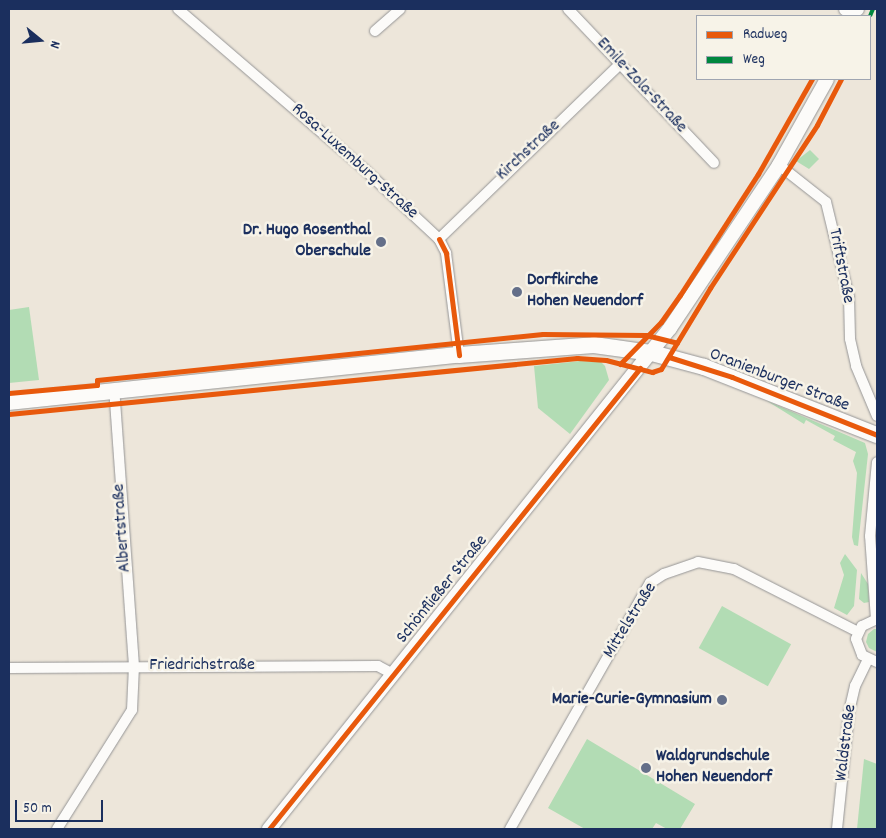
<!DOCTYPE html>
<meta charset="utf-8">
<style>
body{margin:0}
#map{position:relative;width:886px;height:838px;overflow:hidden;background:#ede6da;font-family:Dekko,sans-serif}
div>[style]{position:absolute}
.green>*{inset:0;background:#b2dcb4;transform-origin:0 0}
.roads{filter:drop-shadow(0 0 1px #959596) drop-shadow(0 0 1px #959596)}
.street>*{height:10px;margin:-5px;padding:0 5px;transform-origin:5px;border-radius:5px;background:#fcfbf9}
.secondary>*{height:14px;margin:-7px;padding:0 7px;transform-origin:7px;border-radius:7px;background:#fcfbf9}
.primary>*{height:16px;margin:-8px;padding:0 8px;transform-origin:8px;border-radius:8px;background:#fcfbf9}
.quiet>*{height:4px;margin-top:-2px;transform-origin:0;background:repeating-linear-gradient(90deg,#00873e 0 8px,transparent 0 12px)}
.cycleway>*{height:5px;margin:-2.5px;padding:0 2.5px;transform-origin:2.5px;border-radius:2.5px;background:#e8590c}
.dots>*{width:14px;height:14px;translate:-50% -50%;box-sizing:border-box;border:2px solid #f7f3e8;border-radius:50%}
span{translate:-50% -50%;white-space:nowrap;text-align:center;line-height:1.15;-webkit-text-stroke:5px #f7f3e8;paint-order:stroke}
.street-label{font-size:18px;color:#1b2f5e}
.poi-label{font-size:18px;color:#1b2f5e;font-weight:700}
.right{translate:-100% -50%;text-align:right}
.left{translate:0 -50%;text-align:left}
.frame{position:absolute;inset:0;border:10px solid #1b2f5e;pointer-events:none}
.legend{position:absolute;left:696px;top:15px;width:175px;height:65px;box-sizing:border-box;background:#f7f3e8;border:1px solid #9fa5b1;margin:0;padding:6px 9px;list-style:none;font-size:15px;color:#1b2f5e}
.legend li{display:flex;align-items:center;gap:10px;height:25px}
.legend b{width:25px;border:1px solid #9fa5b1}
.north{position:absolute;left:15px;top:15px;width:50px;height:50px;-webkit-text-stroke:4px #f7f3e8;paint-order:stroke;rotate:107deg;font-size:14px;font-weight:700;line-height:20px;text-align:center;color:#1b2f5e}
.north::after{content:'';display:block;margin:auto;width:18px;height:22px;background:#1b2f5e;clip-path:polygon(50% 0,100% 100%,50% 72%,0 100%)}
.scale{position:absolute;left:15px;top:800px;width:88px;height:22px;box-sizing:border-box;border:2px solid #1b2f5e;border-top:0;padding-left:6px;font-size:15px;line-height:18px;white-space:nowrap;color:#1b2f5e;-webkit-text-stroke:4px #f7f3e8;paint-order:stroke}
</style>
<div id="map">
<div class="green">
<div style="clip-path:polygon(810px 150px,819px 159px,809px 169px,796px 161px)"></div>
<div style="clip-path:polygon(29px 307px,39px 380px,9px 383px,9px 310px)"></div>
<div style="clip-path:polygon(580px 361px,601px 362px,605px 366px,609px 380px,570px 434px,538px 408px,534px 366px)"></div>
<div style="clip-path:polygon(767px 401px,865px 443px,868px 454px,858px 546px,854px 545px,852px 537px,857px 473px,853px 461px,856px 452px,833px 440px,835px 436px,806px 420px,804px 424px)"></div>
<div style="clip-path:polygon(845px 554px,857px 570px,854px 606px,847px 615px,834px 608px,844px 575px,840px 563px)"></div>
<div style="clip-path:polygon(861px 573px,868px 584px,869px 602px,864px 603px,859px 599px)"></div>
<div style="left:722px;top:606px;width:79px;height:48px;rotate:29deg"></div>
<div style="clip-path:polygon(874px 629px,877px 629px,877px 652px,869px 648px,866px 642px,868px 634px)"></div>
<div style="clip-path:polygon(587px 739px,695px 804px,680px 829px,667px 829px,656px 823px,652px 829px,585px 829px,548px 808px)"></div>
<div style="clip-path:polygon(864px 759px,877px 764px,877px 829px,857px 829px)"></div>
</div>
<div class="roads">
<div class="street">
<div style="left:178px;top:9px;width:245px;rotate:40.7deg"></div>
<div style="left:364px;top:169px;width:103px;rotate:43deg"></div>
<div style="left:439px;top:239px;width:16px;rotate:63deg"></div>
<div style="left:446px;top:253px;width:103px;rotate:82.7deg"></div>
<div style="left:568px;top:9px;width:212px;rotate:46.5deg"></div>
<div style="left:375px;top:31px;width:33px;rotate:-41deg"></div>
<div style="left:779px;top:165px;width:60px;rotate:38.2deg"></div>
<div style="left:826px;top:202px;width:98px;rotate:76.4deg"></div>
<div style="left:849px;top:297px;width:42px;rotate:88.6deg"></div>
<div style="left:850px;top:339px;width:28px;rotate:77deg"></div>
<div style="left:856px;top:366px;width:54px;rotate:67.2deg"></div>
<div style="left:439px;top:239px;width:252px;rotate:-44deg"></div>
<div style="left:876px;top:619px;width:83px;rotate:-94.1deg"></div>
<div style="left:870px;top:536px;width:74px;rotate:-84.6deg"></div>
<div style="left:877px;top:619px;width:17px;rotate:155deg"></div>
<div style="left:862px;top:626px;width:14px;rotate:115deg"></div>
<div style="left:856px;top:639px;width:17px;rotate:69deg"></div>
<div style="left:862px;top:655px;width:17px;rotate:25deg"></div>
<div style="left:9px;top:668px;width:369px;rotate:-0.3deg"></div>
<div style="left:378px;top:666px;width:17px;rotate:28deg"></div>
<div style="left:57px;top:829px;width:141px;rotate:-57.8deg"></div>
<div style="left:132px;top:710px;width:44px;rotate:-87.4deg"></div>
<div style="left:134px;top:666px;width:277px;rotate:-94.1deg"></div>
<div style="left:510px;top:829px;width:283px;rotate:-60.4deg"></div>
<div style="left:650px;top:583px;width:17px;rotate:-33deg"></div>
<div style="left:664px;top:574px;width:36px;rotate:-19deg"></div>
<div style="left:698px;top:562px;width:37px;rotate:11deg"></div>
<div style="left:734px;top:569px;width:139px;rotate:26.9deg"></div>
<div style="left:837px;top:829px;width:118px;rotate:-84.1deg"></div>
<div style="left:849px;top:712px;width:27px;rotate:-77deg"></div>
<div style="left:855px;top:686px;width:30px;rotate:-64deg"></div>
</div>
<div class="secondary">
<div style="left:846px;top:9px;width:11px"></div>
<div style="left:269px;top:829px;width:642px;rotate:-51.33deg"></div>
<div style="left:670px;top:328px;width:196px;rotate:-56.2deg"></div>
<div style="left:779px;top:165px;width:98px;rotate:-60.8deg"></div>
</div>
<div class="primary">
<div style="left:9px;top:402px;width:452px;rotate:-6deg"></div>
<div style="left:459px;top:355px;width:135px;rotate:-4.2deg"></div>
<div style="left:594px;top:345px;width:59px;rotate:7.9deg"></div>
<div style="left:652px;top:353px;width:54px;rotate:15.1deg"></div>
<div style="left:704px;top:367px;width:186px;rotate:21.5deg"></div>
</div>
</div>
<div class="quiet">
<div style="left:870px;top:16px;width:8px;rotate:-67deg"></div>
</div>
<div class="cycleway">
<div style="left:439px;top:239px;width:16px;rotate:63deg"></div>
<div style="left:446px;top:253px;width:103px;rotate:82.7deg"></div>
<div style="left:669px;top:357px;width:66px;rotate:17.6deg"></div>
<div style="left:732px;top:377px;width:156px;rotate:21.8deg"></div>
<div style="left:620px;top:364px;width:59px;rotate:-45.7deg"></div>
<div style="left:661px;top:322px;width:33px;rotate:-55deg"></div>
<div style="left:680px;top:295px;width:144px;rotate:-57.2deg"></div>
<div style="left:758px;top:174px;width:109px;rotate:-60.4deg"></div>
<div style="left:9px;top:393px;width:88px;rotate:-5.2deg"></div>
<div style="left:97px;top:385px;width:5px;rotate:-90deg"></div>
<div style="left:97px;top:380px;width:448px;rotate:-5.9deg"></div>
<div style="left:543px;top:334px;width:103px;rotate:0.6deg"></div>
<div style="left:646px;top:335px;width:32px;rotate:14deg"></div>
<div style="left:9px;top:414px;width:571px;rotate:-5.63deg"></div>
<div style="left:577px;top:358px;width:29px;rotate:4deg"></div>
<div style="left:606px;top:360px;width:48px;rotate:14.6deg"></div>
<div style="left:652px;top:372px;width:9px;rotate:-18deg"></div>
<div style="left:661px;top:369px;width:95px;rotate:-58.8deg"></div>
<div style="left:710px;top:288px;width:195px;rotate:-56.7deg"></div>
<div style="left:817px;top:125px;width:52px;rotate:-62.4deg"></div>
<div style="left:269px;top:829px;width:592px;rotate:-51.17deg"></div>
</div>
<div class="dots">
<div style="left:381px;top:242px;background:#646f89"></div>
<div style="left:517px;top:292px;background:#646f89"></div>
<div style="left:722px;top:700px;background:#646f89"></div>
<div style="left:646px;top:768px;background:#646f89"></div>
</div>
<div class="street-label">
<span style="left:641px;top:86px;rotate:47deg">Emile-Zola-Straße</span>
<span style="left:529px;top:151px;rotate:-43deg">Kirchstraße</span>
<span style="left:354px;top:162px;rotate:42deg">Rosa-Luxemburg-Straße</span>
<span style="left:840px;top:266px;rotate:79deg">Triftstraße</span>
<span style="left:779px;top:381px;rotate:21deg">Oranienburger Straße</span>
<span style="left:123px;top:528px;rotate:-94deg">Albertstraße</span>
<span style="left:443px;top:590px;rotate:-51deg">Schönfließer Straße</span>
<span style="left:631px;top:621px;rotate:-58deg">Mittelstraße</span>
<span style="left:202px;top:666px">Friedrichstraße</span>
<span style="left:847px;top:743px;rotate:-83deg">Waldstraße</span>
</div>
<div class="poi-label">
<span class="right" style="left:371px;top:242px">Dr. Hugo Rosenthal<br>Oberschule</span>
<span class="left" style="left:527px;top:292px">Dorfkirche<br>Hohen Neuendorf</span>
<span class="right" style="left:712px;top:700px">Marie-Curie-Gymnasium</span>
<span class="left" style="left:656px;top:768px">Waldgrundschule<br>Hohen Neuendorf</span>
</div>
<div class="frame"></div>
<ul class="legend">
<li><b style="height:6px;background:#e8590c"></b>Radweg</li>
<li><b style="height:6px;background:#00873e"></b>Weg</li>
</ul>
<div class="north">N</div>
<div class="scale">50 m</div>
</div>
